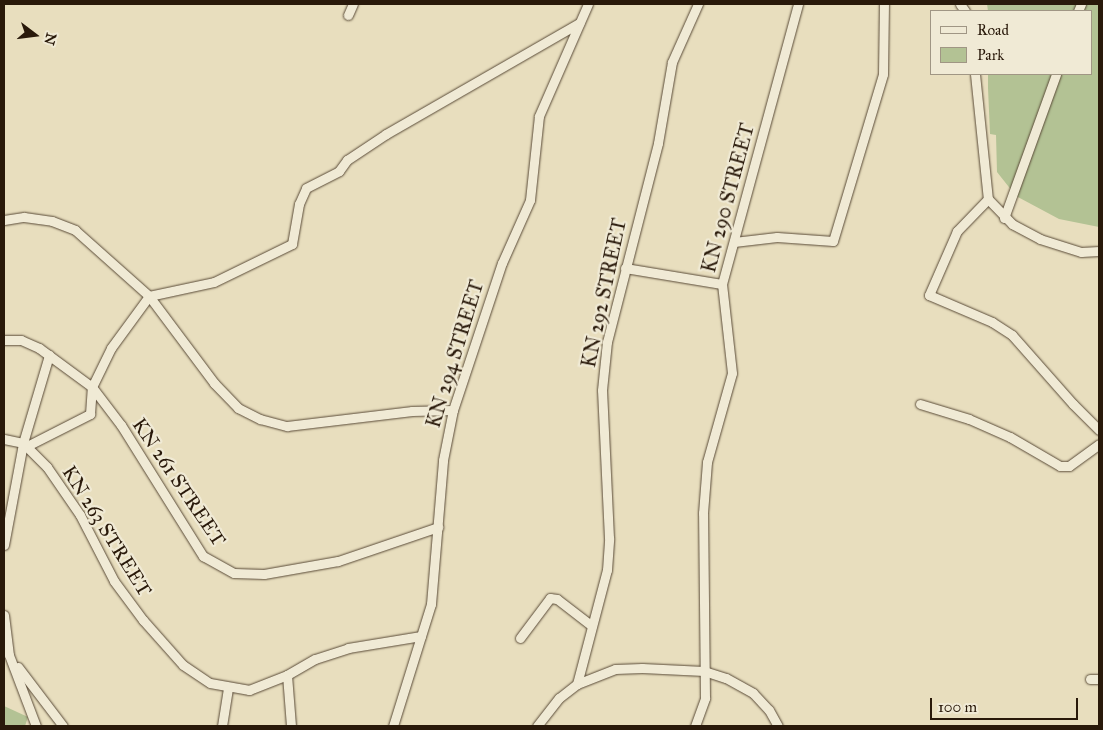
<!DOCTYPE html>
<style>
body{margin:0}
#map{position:relative;width:1103px;height:730px;overflow:hidden;background:#e8debe;font-family:"IM FELL Great Primer",serif}
div>[style]{position:absolute}
.green>*{inset:0;background:#b3c294}
.roads{filter:drop-shadow(0 0 1px #594a37) drop-shadow(0 0 1px #594a37)}
.street>*{height:9px;margin:-4.5px;padding:0 4.5px;transform-origin:4.5px;border-radius:4.5px;background:#f0ead5}
span{translate:-50% -50%;white-space:nowrap;text-align:center;line-height:1.15;-webkit-text-stroke:4.5px #f0ead5;paint-order:stroke}
.street-label{font-size:20px;color:#29190a}
.frame{position:absolute;inset:0;border:5px solid #29190a;pointer-events:none}
.legend{position:absolute;left:930px;top:10px;width:162px;height:65px;box-sizing:border-box;background:#f0ead5;border:1px solid #a09684;margin:0;padding:6px 9px;list-style:none;font-size:15px;color:#29190a}
.legend li{display:flex;align-items:center;gap:10px;height:25px}
.legend b{width:25px;border:1px solid #a09684}
.north{position:absolute;left:10px;top:10px;width:50px;height:50px;-webkit-text-stroke:4px #f0ead5;paint-order:stroke;rotate:105deg;font-size:14px;font-weight:700;line-height:20px;text-align:center;color:#29190a}
.north::after{content:'';display:block;margin:auto;width:18px;height:22px;background:#29190a;clip-path:polygon(50% 0,100% 100%,50% 72%,0 100%)}
.scale{position:absolute;left:930px;top:698px;width:148px;height:22px;box-sizing:border-box;border:2px solid #29190a;border-top:0;padding-left:6px;font-size:15px;line-height:18px;white-space:nowrap;color:#29190a;-webkit-text-stroke:4px #f0ead5;paint-order:stroke}
</style>
<div id="map">
<div class="green">
<div style="clip-path:polygon(987px 4px,1099px 4px,1099px 227px,1059px 219px,1016px 196px,997px 172px,996px 135px,990px 134px,988px 88px,988px 74px,1092px 74px,1092px 11px,988px 11px)"></div>
<div style="clip-path:polygon(4px 706px,28px 717px,25px 726px,4px 726px)"></div>
</div>
<div class="roads">
<div class="street">
<div style="left:960px;top:4px;width:9px;rotate:54deg"></div>
<div style="left:1078px;top:11px;width:8px;rotate:-67deg"></div>
<div style="left:348px;top:15px;width:12px;rotate:-66deg"></div>
<div style="left:975px;top:74px;width:126px;rotate:84.1deg"></div>
<div style="left:988px;top:199px;width:35px;rotate:46deg"></div>
<div style="left:1012px;top:224px;width:32px;rotate:28deg"></div>
<div style="left:1040px;top:239px;width:43px;rotate:17.6deg"></div>
<div style="left:1081px;top:252px;width:18px;rotate:-3deg"></div>
<div style="left:988px;top:199px;width:45px;rotate:134.1deg"></div>
<div style="left:957px;top:231px;width:70px;rotate:113.6deg"></div>
<div style="left:929px;top:295px;width:69px;rotate:23.2deg"></div>
<div style="left:992px;top:322px;width:24px;rotate:33deg"></div>
<div style="left:1012px;top:335px;width:92px;rotate:48.5deg"></div>
<div style="left:1073px;top:404px;width:37px;rotate:45deg"></div>
<div style="left:1004px;top:218px;width:153px;rotate:-70.1deg"></div>
<div style="left:4px;top:220px;width:20px;rotate:-9deg"></div>
<div style="left:24px;top:217px;width:28px;rotate:8deg"></div>
<div style="left:52px;top:221px;width:25px;rotate:21deg"></div>
<div style="left:75px;top:230px;width:99px;rotate:41.7deg"></div>
<div style="left:149px;top:296px;width:109px;rotate:53.2deg"></div>
<div style="left:214px;top:383px;width:35px;rotate:46deg"></div>
<div style="left:238px;top:408px;width:25px;rotate:27deg"></div>
<div style="left:260px;top:419px;width:28px;rotate:15deg"></div>
<div style="left:287px;top:426px;width:126px;rotate:-6.8deg"></div>
<div style="left:412px;top:411px;width:41px;rotate:-1.4deg"></div>
<div style="left:734px;top:242px;width:43px;rotate:-6.6deg"></div>
<div style="left:777px;top:237px;width:56px;rotate:4.1deg"></div>
<div style="left:833px;top:241px;width:174px;rotate:-73.3deg"></div>
<div style="left:883px;top:74px;width:70px;rotate:-89.2deg"></div>
<div style="left:625px;top:268px;width:98px;rotate:9.4deg"></div>
<div style="left:4px;top:340px;width:17px"></div>
<div style="left:21px;top:340px;width:20px;rotate:24deg"></div>
<div style="left:39px;top:348px;width:66px;rotate:36.3deg"></div>
<div style="left:92px;top:387px;width:48px;rotate:52.7deg"></div>
<div style="left:121px;top:425px;width:155px;rotate:58deg"></div>
<div style="left:203px;top:556px;width:35px;rotate:29deg"></div>
<div style="left:234px;top:573px;width:30px;rotate:2deg"></div>
<div style="left:264px;top:574px;width:75px;rotate:-10deg"></div>
<div style="left:338px;top:561px;width:106px;rotate:-18.8deg"></div>
<div style="left:920px;top:404px;width:51px;rotate:17deg"></div>
<div style="left:969px;top:419px;width:45px;rotate:23.7deg"></div>
<div style="left:1010px;top:437px;width:58px;rotate:30.1deg"></div>
<div style="left:1060px;top:466px;width:9px"></div>
<div style="left:1069px;top:466px;width:37px;rotate:-36deg"></div>
<div style="left:4px;top:439px;width:19px;rotate:12deg"></div>
<div style="left:23px;top:443px;width:34px;rotate:45deg"></div>
<div style="left:47px;top:467px;width:58px;rotate:55.5deg"></div>
<div style="left:80px;top:515px;width:74px;rotate:62.7deg"></div>
<div style="left:114px;top:581px;width:49px;rotate:53.4deg"></div>
<div style="left:143px;top:620px;width:60px;rotate:48.4deg"></div>
<div style="left:183px;top:665px;width:32px;rotate:34deg"></div>
<div style="left:210px;top:683px;width:40px;rotate:10deg"></div>
<div style="left:249px;top:690px;width:41px;rotate:-21.5deg"></div>
<div style="left:287px;top:675px;width:32px;rotate:-30deg"></div>
<div style="left:315px;top:659px;width:35px;rotate:-18deg"></div>
<div style="left:348px;top:648px;width:74px;rotate:-9.3deg"></div>
<div style="left:27px;top:446px;width:71px;rotate:-26.9deg"></div>
<div style="left:90px;top:414px;width:27px;rotate:-86deg"></div>
<div style="left:92px;top:387px;width:43px;rotate:-64deg"></div>
<div style="left:111px;top:348px;width:64px;rotate:-53.8deg"></div>
<div style="left:149px;top:296px;width:66px;rotate:-12.2deg"></div>
<div style="left:214px;top:282px;width:87px;rotate:-26deg"></div>
<div style="left:292px;top:244px;width:41px;rotate:-80.1deg"></div>
<div style="left:299px;top:204px;width:17px;rotate:-66deg"></div>
<div style="left:306px;top:188px;width:37px;rotate:-27deg"></div>
<div style="left:339px;top:171px;width:14px;rotate:-54deg"></div>
<div style="left:347px;top:160px;width:47px;rotate:-33.7deg"></div>
<div style="left:386px;top:134px;width:223px;rotate:-29.9deg"></div>
<div style="left:4px;top:545px;width:104px;rotate:-79.4deg"></div>
<div style="left:23px;top:443px;width:92px;rotate:-73.5deg"></div>
<div style="left:4px;top:615px;width:40px;rotate:82.9deg"></div>
<div style="left:9px;top:655px;width:76px;rotate:69.2deg"></div>
<div style="left:520px;top:638px;width:50px;rotate:-53.1deg"></div>
<div style="left:550px;top:598px;width:7px;rotate:8deg"></div>
<div style="left:557px;top:599px;width:44px;rotate:37.6deg"></div>
<div style="left:18px;top:667px;width:74px;rotate:52.7deg"></div>
<div style="left:287px;top:675px;width:51px;rotate:85.5deg"></div>
<div style="left:1090px;top:679px;width:9px"></div>
<div style="left:577px;top:684px;width:118px;rotate:-75.3deg"></div>
<div style="left:607px;top:570px;width:32px;rotate:-86deg"></div>
<div style="left:609px;top:538px;width:148px;rotate:-92.7deg"></div>
<div style="left:602px;top:390px;width:48px;rotate:-84.1deg"></div>
<div style="left:607px;top:342px;width:205px;rotate:-75.6deg"></div>
<div style="left:658px;top:143px;width:82px;rotate:-80.2deg"></div>
<div style="left:672px;top:62px;width:64px;rotate:-65.9deg"></div>
<div style="left:222px;top:726px;width:38px;rotate:-81deg"></div>
<div style="left:393px;top:726px;width:128px;rotate:-72.7deg"></div>
<div style="left:431px;top:604px;width:144px;rotate:-85.2deg"></div>
<div style="left:443px;top:460px;width:51px;rotate:-78.7deg"></div>
<div style="left:453px;top:410px;width:155px;rotate:-71.6deg"></div>
<div style="left:502px;top:263px;width:69px;rotate:-66deg"></div>
<div style="left:530px;top:200px;width:84px;rotate:-83.9deg"></div>
<div style="left:539px;top:116px;width:122px;rotate:-66.4deg"></div>
<div style="left:537px;top:726px;width:36px;rotate:-52deg"></div>
<div style="left:559px;top:698px;width:23px;rotate:-38deg"></div>
<div style="left:577px;top:684px;width:41px;rotate:-21.5deg"></div>
<div style="left:615px;top:669px;width:27px;rotate:-2deg"></div>
<div style="left:642px;top:668px;width:62px;rotate:2.8deg"></div>
<div style="left:704px;top:671px;width:23px;rotate:18deg"></div>
<div style="left:726px;top:678px;width:31px;rotate:29deg"></div>
<div style="left:753px;top:693px;width:23px;rotate:47deg"></div>
<div style="left:769px;top:710px;width:18px;rotate:61deg"></div>
<div style="left:695px;top:726px;width:30px;rotate:-70deg"></div>
<div style="left:705px;top:698px;width:185px;rotate:-90.6deg"></div>
<div style="left:703px;top:513px;width:51px;rotate:-85.5deg"></div>
<div style="left:707px;top:462px;width:92px;rotate:-74.3deg"></div>
<div style="left:732px;top:373px;width:90px;rotate:-96.4deg"></div>
<div style="left:722px;top:284px;width:290px;rotate:-74.8deg"></div>
</div>
</div>
<div class="street-label">
<span style="left:728px;top:198px;rotate:-75deg">KN 290 STREET</span>
<span style="left:604px;top:293px;rotate:-78deg">KN 292 STREET</span>
<span style="left:455px;top:354px;rotate:-73deg">KN 294 STREET</span>
<span style="left:179px;top:482px;rotate:56deg">KN 261 STREET</span>
<span style="left:107px;top:531px;rotate:58deg">KN 263 STREET</span>
</div>
<div class="frame"></div>
<ul class="legend">
<li><b style="height:6px;background:#f0ead5"></b>Road</li>
<li><b style="height:14px;background:#b3c294"></b>Park</li>
</ul>
<div class="north">N</div>
<div class="scale">100 m</div>
</div>
